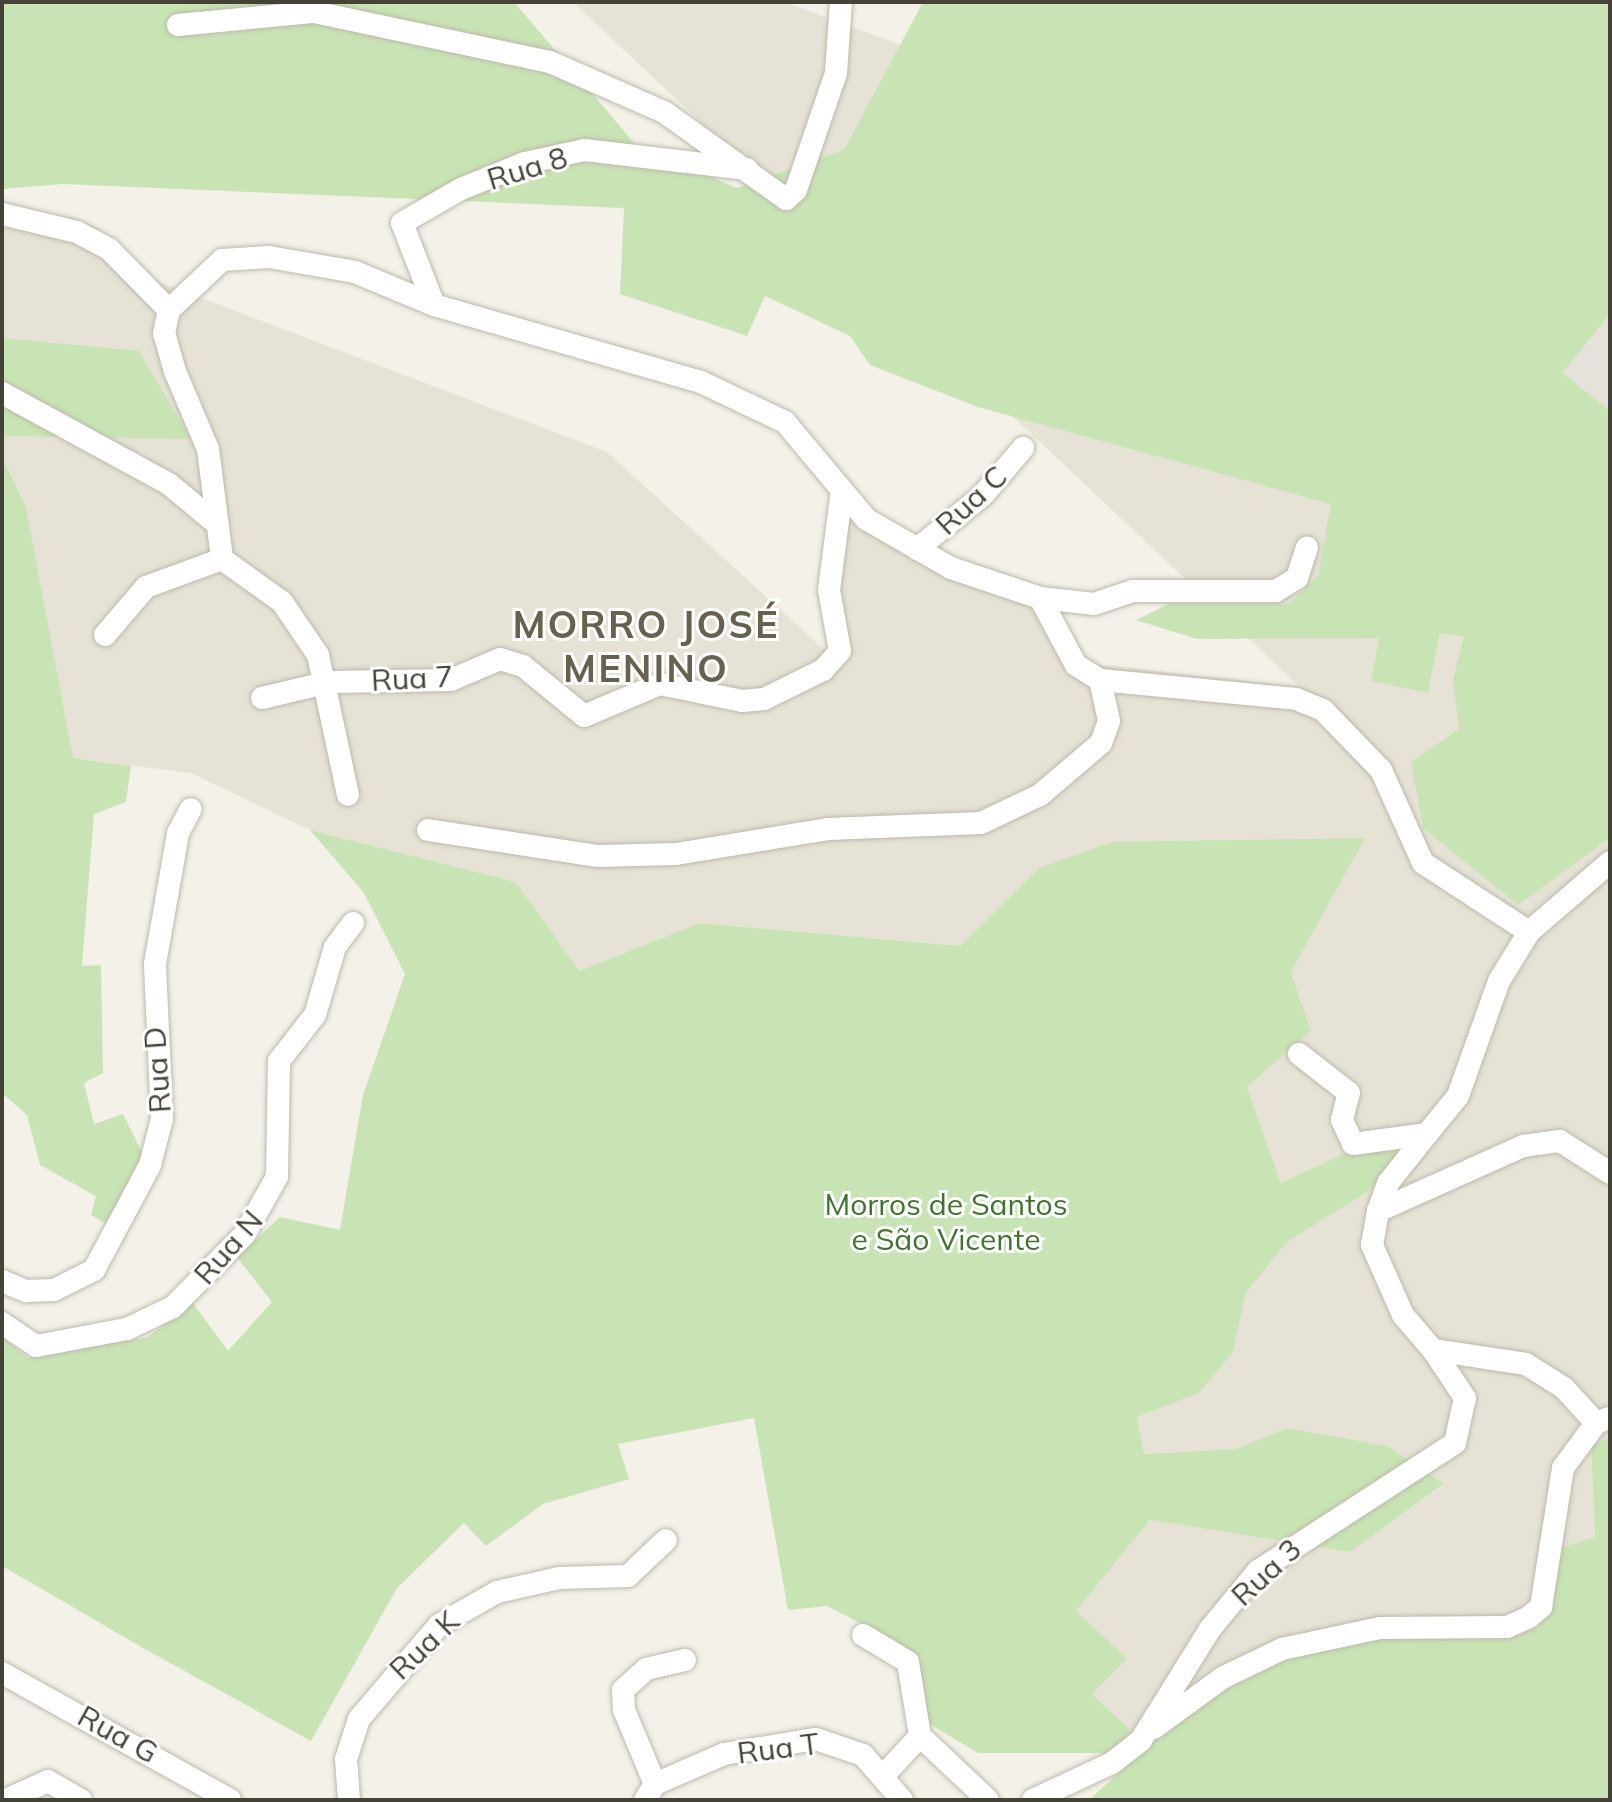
<!DOCTYPE html>
<meta charset="utf-8">
<style>
body{margin:0}
#map{position:relative;width:1612px;height:1802px;overflow:hidden;background:#f3f1e8;font-family:Mulish,sans-serif}
div>[style]{position:absolute}
.residential>*{inset:0;background:#e6e3d6}
.industrial>*{inset:0;background:#e5e2dc}
.green>*{inset:0;background:#c8e4b4}
.roads{filter:drop-shadow(0 0 2px #bdb9ab) drop-shadow(0 0 2px #bdb9ab)}
.minor>*{height:22px;margin:-11px;padding:0 11px;transform-origin:11px;border-radius:11px;background:#fff}
span{translate:-50% -50%;white-space:nowrap;text-align:center;line-height:1.15;-webkit-text-stroke:6px #fff;paint-order:stroke}
.street-label{font-size:30px;color:#454237}
.park-label{font-size:30px;color:#40732e}
.district-label{font-size:38px;color:#67614f;font-weight:700;letter-spacing:2px}
.frame{position:absolute;inset:0;border:4px solid #454237;pointer-events:none}
</style>
<div id="map">
<div class="residential">
<div style="clip-path:polygon(573px 2px,785px 2px,906px 47px,1610px 548px,1610px 1437px,1591px 1446px,1595px 1538px,1559px 1548px,1545px 1618px,1536px 1628px,1510px 1638px,1383px 1638px,1178px 1718px,1147px 1747px,1091px 1694px,1076px 1611px,1150px 1520px,1350px 1552px,1444px 1485px,1388px 1446px,1287px 1428px,1237px 1449px,1143px 1454px,1137px 1417px,1199px 1393px,1233px 1352px,1246px 1293px,1287px 1241px,1374px 1187px,1398px 1152px,1345px 1153px,1281px 1183px,1247px 1087px,1311px 1031px,1291px 972px,1364px 838px,1039px 868px,960px 946px,700px 923px,578px 971px,516px 882px,310px 830px,191px 773px,73px 758px,2px 729px,2px 203px,94px 225px,149px 278px,607px 452px,828px 653px,838px 501px,868px 525px,1049px 599px,1076px 653px,1095px 664px,1300px 687px)"></div>
</div>
<div class="industrial">
<div style="clip-path:polygon(1610px 314px,1610px 411px,1563px 373px)"></div>
</div>
<div class="green">
<div style="clip-path:polygon(2px 2px,514px 2px,636px 145px,737px 188px,844px 150px,923px 2px,1610px 2px,1610px 314px,1563px 373px,1610px 411px,1610px 838px,1518px 905px,1423px 828px,1411px 762px,1459px 729px,1453px 680px,1464px 636px,1440px 633px,1428px 693px,1371px 681px,1379px 638px,1197px 639px,1136px 620px,1171px 603px,1289px 604px,1318px 576px,1331px 504px,978px 407px,870px 365px,850px 336px,765px 296px,747px 336px,620px 294px,624px 208px,63px 184px,2px 189px)"></div>
<div style="clip-path:polygon(2px 338px,139px 351px,191px 439px,2px 436px)"></div>
<div style="clip-path:polygon(2px 457px,26px 507px,73px 758px,131px 766px,126px 802px,94px 814px,82px 966px,101px 965px,103px 1073px,84px 1083px,94px 1124px,123px 1114px,143px 1154px,106px 1224px,91px 1215px,96px 1196px,40px 1165px,27px 1115px,2px 1093px)"></div>
<div style="clip-path:polygon(310px 830px,516px 882px,579px 971px,700px 923px,960px 946px,1039px 868px,1112px 842px,1365px 838px,1291px 972px,1311px 1031px,1247px 1087px,1281px 1183px,1345px 1153px,1399px 1151px,1375px 1187px,1287px 1242px,1246px 1293px,1233px 1352px,1199px 1393px,1137px 1417px,1144px 1454px,1236px 1449px,1287px 1428px,1388px 1446px,1444px 1484px,1350px 1552px,1150px 1520px,1076px 1611px,1127px 1659px,1092px 1694px,1132px 1732px,1111px 1753px,978px 1753px,928px 1723px,921px 1674px,905px 1646px,827px 1606px,788px 1610px,754px 1418px,618px 1444px,629px 1479px,543px 1504px,486px 1546px,464px 1523px,397px 1588px,311px 1741px,143px 1648px,4px 1567px,2px 1337px,28px 1358px,148px 1337px,192px 1302px,228px 1351px,272px 1302px,237px 1257px,280px 1217px,340px 1230px,363px 1095px,405px 974px,364px 893px)"></div>
<div style="clip-path:polygon(1610px 1437px,1610px 1800px,1089px 1800px,1178px 1718px,1263px 1664px,1383px 1638px,1510px 1638px,1536px 1628px,1546px 1618px,1559px 1548px,1595px 1537px,1591px 1446px)"></div>
</div>
<div class="roads">
<div class="minor">
<div style="left:178px;top:25px;width:137px;rotate:-5.5deg"></div>
<div style="left:314px;top:12px;width:241px;rotate:12deg"></div>
<div style="left:550px;top:62px;width:124px;rotate:23.7deg"></div>
<div style="left:664px;top:112px;width:150px;rotate:35.5deg"></div>
<div style="left:786px;top:199px;width:13px;rotate:-42deg"></div>
<div style="left:796px;top:190px;width:124px;rotate:-71.1deg"></div>
<div style="left:836px;top:73px;width:71px;rotate:-86deg"></div>
<div style="left:2px;top:214px;width:77px;rotate:13.5deg"></div>
<div style="left:77px;top:232px;width:36px;rotate:28deg"></div>
<div style="left:109px;top:249px;width:86px;rotate:45.5deg"></div>
<div style="left:169px;top:310px;width:73px;rotate:-43.3deg"></div>
<div style="left:222px;top:260px;width:47px;rotate:-3.7deg"></div>
<div style="left:269px;top:257px;width:87px;rotate:9.9deg"></div>
<div style="left:355px;top:272px;width:86px;rotate:22.7deg"></div>
<div style="left:434px;top:305px;width:278px;rotate:16.1deg"></div>
<div style="left:701px;top:382px;width:93px;rotate:25.5deg"></div>
<div style="left:785px;top:422px;width:126px;rotate:50.1deg"></div>
<div style="left:866px;top:519px;width:98px;rotate:30deg"></div>
<div style="left:951px;top:568px;width:94px;rotate:18.6deg"></div>
<div style="left:1040px;top:598px;width:54px;rotate:6.3deg"></div>
<div style="left:1094px;top:604px;width:41px;rotate:-18.4deg"></div>
<div style="left:1133px;top:591px;width:143px"></div>
<div style="left:1276px;top:591px;width:25px;rotate:-32deg"></div>
<div style="left:1297px;top:578px;width:32px;rotate:-72deg"></div>
<div style="left:434px;top:305px;width:88px;rotate:-111.3deg"></div>
<div style="left:402px;top:223px;width:68px;rotate:-30deg"></div>
<div style="left:461px;top:189px;width:69px;rotate:-22.1deg"></div>
<div style="left:525px;top:163px;width:61px;rotate:-12.2deg"></div>
<div style="left:585px;top:150px;width:163px;rotate:6.7deg"></div>
<div style="left:169px;top:310px;width:24px;rotate:102deg"></div>
<div style="left:164px;top:333px;width:37px;rotate:74deg"></div>
<div style="left:174px;top:369px;width:87px;rotate:67deg"></div>
<div style="left:208px;top:449px;width:111px;rotate:82.7deg"></div>
<div style="left:222px;top:559px;width:74px;rotate:35.6deg"></div>
<div style="left:282px;top:602px;width:64px;rotate:55.8deg"></div>
<div style="left:318px;top:655px;width:143px;rotate:77.9deg"></div>
<div style="left:2px;top:393px;width:190px;rotate:28.6deg"></div>
<div style="left:169px;top:484px;width:55px;rotate:39.8deg"></div>
<div style="left:917px;top:549px;width:85px;rotate:-39.3deg"></div>
<div style="left:983px;top:495px;width:62px;rotate:-49.6deg"></div>
<div style="left:1040px;top:598px;width:76px;rotate:61.8deg"></div>
<div style="left:1076px;top:665px;width:28px;rotate:32deg"></div>
<div style="left:1100px;top:680px;width:197px;rotate:5.5deg"></div>
<div style="left:1296px;top:699px;width:29px;rotate:22deg"></div>
<div style="left:1323px;top:710px;width:83px;rotate:46deg"></div>
<div style="left:1381px;top:770px;width:102px;rotate:65.7deg"></div>
<div style="left:1423px;top:863px;width:126px;rotate:33.1deg"></div>
<div style="left:1529px;top:932px;width:107px;rotate:-40.8deg"></div>
<div style="left:105px;top:635px;width:63px;rotate:-49.5deg"></div>
<div style="left:146px;top:587px;width:81px;rotate:-20.2deg"></div>
<div style="left:262px;top:698px;width:69px;rotate:-13.4deg"></div>
<div style="left:329px;top:682px;width:122px;rotate:-0.9deg"></div>
<div style="left:451px;top:680px;width:53px;rotate:-23.2deg"></div>
<div style="left:500px;top:659px;width:24px;rotate:17deg"></div>
<div style="left:523px;top:666px;width:79px;rotate:39.3deg"></div>
<div style="left:584px;top:716px;width:82px;rotate:-22.8deg"></div>
<div style="left:660px;top:684px;width:84px;rotate:11.7deg"></div>
<div style="left:742px;top:701px;width:22px;rotate:-5deg"></div>
<div style="left:764px;top:699px;width:66px;rotate:-26.2deg"></div>
<div style="left:823px;top:670px;width:25px;rotate:-48deg"></div>
<div style="left:840px;top:651px;width:62px;rotate:-100.2deg"></div>
<div style="left:829px;top:590px;width:93px;rotate:-82.6deg"></div>
<div style="left:428px;top:830px;width:172px;rotate:8.7deg"></div>
<div style="left:598px;top:856px;width:78px;rotate:-1.5deg"></div>
<div style="left:676px;top:854px;width:155px;rotate:-9.3deg"></div>
<div style="left:829px;top:829px;width:152px;rotate:-2.3deg"></div>
<div style="left:981px;top:823px;width:65px;rotate:-25.4deg"></div>
<div style="left:1040px;top:795px;width:80px;rotate:-40.4deg"></div>
<div style="left:1101px;top:743px;width:23px;rotate:-70deg"></div>
<div style="left:1109px;top:721px;width:42px;rotate:-102.4deg"></div>
<div style="left:1299px;top:1054px;width:63px;rotate:38deg"></div>
<div style="left:1349px;top:1093px;width:28px;rotate:105deg"></div>
<div style="left:1342px;top:1120px;width:26px;rotate:65deg"></div>
<div style="left:1353px;top:1144px;width:75px;rotate:-7.7deg"></div>
<div style="left:1427px;top:1134px;width:49px;rotate:-50.8deg"></div>
<div style="left:1458px;top:1096px;width:122px;rotate:-70.4deg"></div>
<div style="left:1499px;top:981px;width:57px;rotate:-58.5deg"></div>
<div style="left:1378px;top:1211px;width:30px;rotate:-70deg"></div>
<div style="left:1388px;top:1183px;width:63px;rotate:-51.5deg"></div>
<div style="left:2px;top:1281px;width:26px;rotate:23deg"></div>
<div style="left:26px;top:1291px;width:28px;rotate:-2deg"></div>
<div style="left:54px;top:1290px;width:45px;rotate:-26.6deg"></div>
<div style="left:94px;top:1270px;width:119px;rotate:-61.9deg"></div>
<div style="left:150px;top:1165px;width:48px;rotate:-75.4deg"></div>
<div style="left:162px;top:1119px;width:155px;rotate:-92.6deg"></div>
<div style="left:155px;top:964px;width:133px;rotate:-80deg"></div>
<div style="left:178px;top:833px;width:27px;rotate:-62deg"></div>
<div style="left:2px;top:1323px;width:41px;rotate:34.1deg"></div>
<div style="left:36px;top:1346px;width:93px;rotate:-10.6deg"></div>
<div style="left:127px;top:1329px;width:51px;rotate:-25.6deg"></div>
<div style="left:173px;top:1307px;width:101px;rotate:-45.4deg"></div>
<div style="left:244px;top:1235px;width:67px;rotate:-60.4deg"></div>
<div style="left:277px;top:1177px;width:116px;rotate:-89deg"></div>
<div style="left:279px;top:1061px;width:58px;rotate:-52deg"></div>
<div style="left:315px;top:1015px;width:71px;rotate:-73.6deg"></div>
<div style="left:335px;top:947px;width:30px;rotate:-53deg"></div>
<div style="left:1609px;top:1418px;width:14px;rotate:159deg"></div>
<div style="left:1596px;top:1423px;width:47px;rotate:-132.4deg"></div>
<div style="left:1564px;top:1388px;width:45px;rotate:-147.7deg"></div>
<div style="left:1526px;top:1364px;width:94px;rotate:-171.4deg"></div>
<div style="left:1433px;top:1350px;width:46px;rotate:-130.6deg"></div>
<div style="left:1403px;top:1315px;width:77px;rotate:-113.9deg"></div>
<div style="left:1372px;top:1245px;width:35px;rotate:-80deg"></div>
<div style="left:1378px;top:1211px;width:159px;rotate:-24.1deg"></div>
<div style="left:1523px;top:1146px;width:37px;rotate:-8deg"></div>
<div style="left:1560px;top:1141px;width:59px;rotate:32.6deg"></div>
<div style="left:863px;top:1635px;width:52px;rotate:31deg"></div>
<div style="left:908px;top:1662px;width:75px;rotate:80.8deg"></div>
<div style="left:920px;top:1736px;width:93px;rotate:43.3deg"></div>
<div style="left:2px;top:1673px;width:261px;rotate:29.1deg"></div>
<div style="left:1154px;top:1728px;width:84px;rotate:-36.3deg"></div>
<div style="left:1222px;top:1678px;width:67px;rotate:-25.8deg"></div>
<div style="left:1282px;top:1649px;width:100px;rotate:-12.1deg"></div>
<div style="left:1380px;top:1628px;width:127px;rotate:-0.5deg"></div>
<div style="left:1507px;top:1627px;width:24px;rotate:-24deg"></div>
<div style="left:1529px;top:1617px;width:16px;rotate:-40deg"></div>
<div style="left:1541px;top:1607px;width:141px;rotate:-81deg"></div>
<div style="left:1563px;top:1468px;width:56px;rotate:-53.7deg"></div>
<div style="left:884px;top:1775px;width:53px;rotate:-47.3deg"></div>
<div style="left:655px;top:1784px;width:80px;rotate:-112.7deg"></div>
<div style="left:624px;top:1710px;width:20px;rotate:-93deg"></div>
<div style="left:623px;top:1690px;width:31px;rotate:-42deg"></div>
<div style="left:646px;top:1669px;width:40px;rotate:-13deg"></div>
<div style="left:6px;top:1800px;width:46px;rotate:-24.3deg"></div>
<div style="left:48px;top:1781px;width:38px;rotate:30deg"></div>
<div style="left:349px;top:1800px;width:41px;rotate:-94.2deg"></div>
<div style="left:346px;top:1759px;width:42px;rotate:-72deg"></div>
<div style="left:359px;top:1719px;width:123px;rotate:-49.6deg"></div>
<div style="left:439px;top:1625px;width:67px;rotate:-29.6deg"></div>
<div style="left:497px;top:1592px;width:64px;rotate:-12.7deg"></div>
<div style="left:559px;top:1578px;width:69px;rotate:-1.7deg"></div>
<div style="left:628px;top:1576px;width:52px;rotate:-43.5deg"></div>
<div style="left:645px;top:1800px;width:19px;rotate:-58deg"></div>
<div style="left:655px;top:1784px;width:75px;rotate:-23.5deg"></div>
<div style="left:724px;top:1754px;width:93px;rotate:-9.3deg"></div>
<div style="left:816px;top:1739px;width:50px;rotate:18.8deg"></div>
<div style="left:863px;top:1755px;width:60px;rotate:49.1deg"></div>
<div style="left:1033px;top:1800px;width:87px;rotate:-25.1deg"></div>
<div style="left:1112px;top:1763px;width:37px;rotate:-38deg"></div>
<div style="left:1141px;top:1740px;width:131px;rotate:-58.1deg"></div>
<div style="left:1210px;top:1629px;width:75px;rotate:-50.4deg"></div>
<div style="left:1258px;top:1571px;width:235px;rotate:-33deg"></div>
<div style="left:1455px;top:1443px;width:46px;rotate:-77.5deg"></div>
<div style="left:1465px;top:1398px;width:58px;rotate:-123.7deg"></div>
</div>
</div>
<div class="street-label">
<span style="left:527px;top:168px;rotate:-17deg">Rua 8</span>
<span style="left:971px;top:500px;rotate:-43deg">Rua C</span>
<span style="left:412px;top:678px;rotate:-3deg">Rua 7</span>
<span style="left:157px;top:1070px;rotate:-94deg">Rua D</span>
<span style="left:228px;top:1247px;rotate:-49deg">Rua N</span>
<span style="left:1266px;top:1572px;rotate:-43deg">Rua 3</span>
<span style="left:424px;top:1645px;rotate:-44deg">Rua K</span>
<span style="left:118px;top:1734px;rotate:29deg">Rua G</span>
<span style="left:778px;top:1748px;rotate:-7deg">Rua T</span>
</div>
<div class="park-label">
<span style="left:946px;top:1221px">Morros de Santos<br>e São Vicente</span>
</div>
<div class="district-label">
<span style="left:646px;top:647px">MORRO JOSÉ<br>MENINO</span>
</div>
<div class="frame"></div>
</div>
